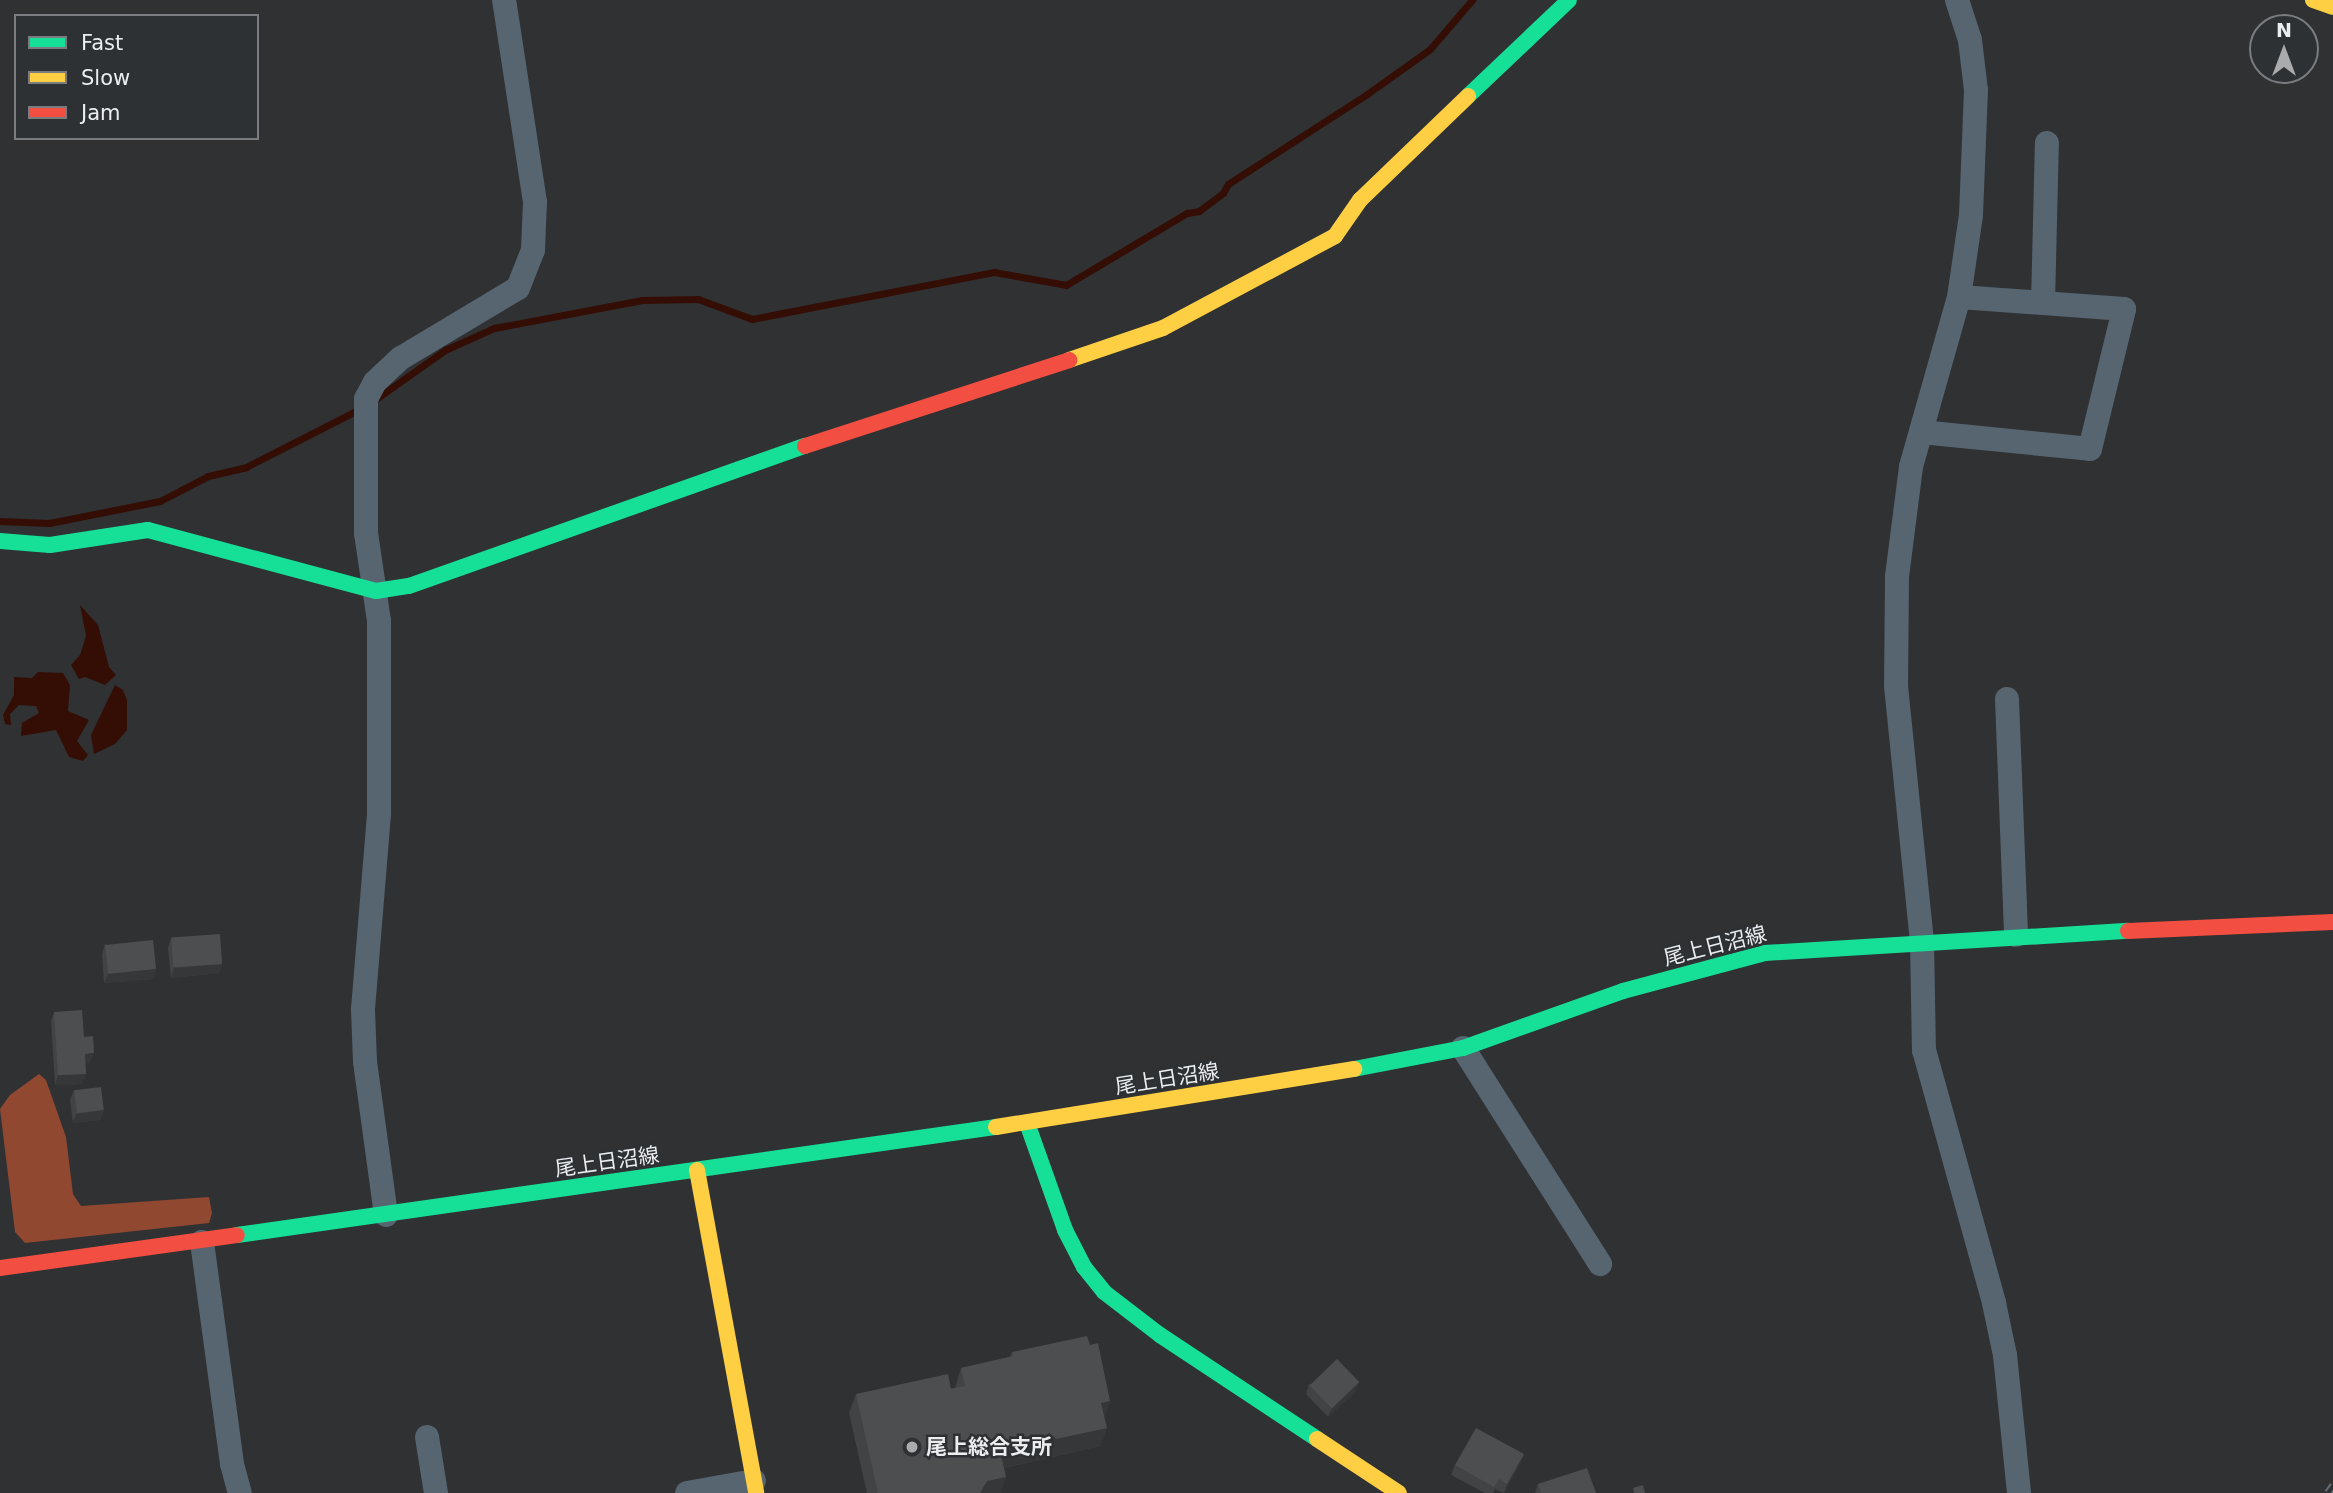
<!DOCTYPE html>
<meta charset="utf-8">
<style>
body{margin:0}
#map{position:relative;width:2333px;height:1493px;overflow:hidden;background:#2f3133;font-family:"DejaVu Sans","Noto Sans JP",sans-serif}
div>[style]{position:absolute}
.forest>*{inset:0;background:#904830}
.water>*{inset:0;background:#340e05}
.stream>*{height:7px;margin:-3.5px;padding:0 3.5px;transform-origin:3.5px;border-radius:3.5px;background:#340e05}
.street>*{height:24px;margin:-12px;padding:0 12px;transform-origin:12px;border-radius:12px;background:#576571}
.fast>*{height:16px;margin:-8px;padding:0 8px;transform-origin:8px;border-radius:8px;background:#16e098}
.slow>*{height:16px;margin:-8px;padding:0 8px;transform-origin:8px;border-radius:8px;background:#ffcf43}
.jam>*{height:16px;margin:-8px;padding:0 8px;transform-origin:8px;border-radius:8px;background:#f24e42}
.rail>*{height:8px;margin-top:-4px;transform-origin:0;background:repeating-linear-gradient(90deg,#2e3134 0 16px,#666d74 0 32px);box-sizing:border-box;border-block:2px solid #666d74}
.wall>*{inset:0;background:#424345}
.shaded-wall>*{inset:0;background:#363738}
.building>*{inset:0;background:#4d4e50;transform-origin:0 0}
.dots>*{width:19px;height:19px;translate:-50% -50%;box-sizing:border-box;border:4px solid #2e3134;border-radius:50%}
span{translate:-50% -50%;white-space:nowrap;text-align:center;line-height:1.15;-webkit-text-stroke:5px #2e3134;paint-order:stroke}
.street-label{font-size:21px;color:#ebedef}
.poi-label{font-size:21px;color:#ebedef;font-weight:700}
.left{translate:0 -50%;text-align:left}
.legend{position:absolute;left:14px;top:14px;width:245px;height:126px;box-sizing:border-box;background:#2e3134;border:2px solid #7a7c7f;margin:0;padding:9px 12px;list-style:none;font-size:21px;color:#ebedef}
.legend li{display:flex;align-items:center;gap:14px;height:35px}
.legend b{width:35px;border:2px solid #7a7c7f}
.north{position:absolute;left:2249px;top:14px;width:70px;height:70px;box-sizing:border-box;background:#2e3134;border:2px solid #7a7c7f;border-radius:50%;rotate:0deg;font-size:19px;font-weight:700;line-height:28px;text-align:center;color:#ebedef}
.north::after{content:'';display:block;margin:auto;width:24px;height:32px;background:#a9abad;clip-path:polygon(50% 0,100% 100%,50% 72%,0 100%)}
</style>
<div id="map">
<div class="forest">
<div style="clip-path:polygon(39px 1074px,46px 1080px,66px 1137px,73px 1194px,81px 1206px,209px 1197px,212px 1213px,209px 1223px,25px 1243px,15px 1232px,0 1109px,10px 1095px)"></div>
</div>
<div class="water">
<div style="clip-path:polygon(80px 605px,98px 625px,109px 667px,116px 675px,105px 685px,85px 677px,79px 679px,71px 665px,80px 655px,86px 636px)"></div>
<div style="clip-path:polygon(38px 672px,63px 673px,70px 685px,68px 711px,89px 720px,77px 741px,88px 755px,83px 761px,69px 757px,56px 730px,21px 736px,22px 723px,39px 713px,36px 706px,19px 705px,10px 714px,11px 725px,5px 724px,3px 715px,14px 695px,14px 677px,32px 678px)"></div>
<div style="clip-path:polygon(115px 685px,123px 690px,127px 700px,127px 730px,115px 744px,94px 754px,91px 735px)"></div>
</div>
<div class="stream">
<div style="left:373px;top:401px;width:88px;rotate:-35.3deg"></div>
<div style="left:445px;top:350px;width:54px;rotate:-24.2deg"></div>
<div style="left:494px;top:328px;width:151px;rotate:-10.7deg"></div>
<div style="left:642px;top:300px;width:56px;rotate:-1deg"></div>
<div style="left:698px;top:299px;width:58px;rotate:20.3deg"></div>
<div style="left:752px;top:319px;width:247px;rotate:-11deg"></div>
<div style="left:994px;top:272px;width:73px;rotate:10.2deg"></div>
<div style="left:1066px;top:285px;width:141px;rotate:-30.8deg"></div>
<div style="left:1187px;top:213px;width:12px;rotate:-9deg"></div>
<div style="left:1199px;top:211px;width:30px;rotate:-37deg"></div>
<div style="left:1223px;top:193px;width:10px;rotate:-61deg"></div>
<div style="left:1228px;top:184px;width:166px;rotate:-32.9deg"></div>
<div style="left:1367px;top:94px;width:77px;rotate:-35.5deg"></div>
<div style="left:1430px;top:49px;width:65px;rotate:-49.4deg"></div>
<div style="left:0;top:521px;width:49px;rotate:2.3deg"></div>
<div style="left:49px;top:523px;width:113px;rotate:-11.2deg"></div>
<div style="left:160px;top:501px;width:54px;rotate:-27.5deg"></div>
<div style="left:208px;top:476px;width:39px;rotate:-13deg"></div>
<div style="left:246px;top:467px;width:128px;rotate:-27deg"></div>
</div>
<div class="street">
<div style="left:1957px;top:0;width:42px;rotate:72deg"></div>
<div style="left:1970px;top:40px;width:50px;rotate:83.2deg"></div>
<div style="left:1976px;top:90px;width:125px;rotate:92.3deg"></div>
<div style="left:1971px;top:215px;width:83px;rotate:98.3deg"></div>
<div style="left:1959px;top:297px;width:177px;rotate:105.8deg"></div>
<div style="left:1911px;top:467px;width:110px;rotate:97.3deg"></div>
<div style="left:1897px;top:576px;width:110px;rotate:90.5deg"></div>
<div style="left:1896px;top:686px;width:255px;rotate:84.2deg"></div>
<div style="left:1922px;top:940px;width:110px;rotate:89deg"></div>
<div style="left:1924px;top:1050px;width:263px;rotate:74.5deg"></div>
<div style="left:1994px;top:1303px;width:53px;rotate:78.1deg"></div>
<div style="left:2005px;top:1355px;width:139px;rotate:84.2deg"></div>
<div style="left:2043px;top:303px;width:160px;rotate:-88.6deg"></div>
<div style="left:1921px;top:432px;width:170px;rotate:5.7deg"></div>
<div style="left:2090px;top:449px;width:144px;rotate:-76.3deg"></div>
<div style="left:2124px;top:309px;width:165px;rotate:-175.8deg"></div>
<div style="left:2007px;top:699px;width:236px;rotate:87.8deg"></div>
<div style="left:1463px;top:1048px;width:256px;rotate:57.6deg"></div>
<div style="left:386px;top:1215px;width:154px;rotate:-97.8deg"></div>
<div style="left:365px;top:1062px;width:53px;rotate:-92.2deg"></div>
<div style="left:363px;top:1009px;width:197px;rotate:-85.3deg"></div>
<div style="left:379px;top:813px;width:192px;rotate:-90deg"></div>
<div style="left:379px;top:621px;width:89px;rotate:-98.4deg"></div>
<div style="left:366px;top:533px;width:134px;rotate:-90deg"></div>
<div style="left:366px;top:399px;width:19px;rotate:-62deg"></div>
<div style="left:375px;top:382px;width:35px;rotate:-43deg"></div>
<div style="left:401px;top:358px;width:136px;rotate:-30.9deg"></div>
<div style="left:518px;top:288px;width:41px;rotate:-68.5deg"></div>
<div style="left:533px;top:250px;width:48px;rotate:-87.6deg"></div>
<div style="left:535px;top:202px;width:204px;rotate:-98.7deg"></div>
<div style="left:202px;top:1242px;width:224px;rotate:82.3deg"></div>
<div style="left:232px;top:1464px;width:30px;rotate:75deg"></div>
<div style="left:427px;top:1437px;width:57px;rotate:80.9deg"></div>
<div style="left:687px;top:1493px;width:68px;rotate:-10.2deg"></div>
</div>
<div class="fast">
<div style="left:1468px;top:96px;width:139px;rotate:-43.5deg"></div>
<div style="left:0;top:541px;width:50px;rotate:4.6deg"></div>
<div style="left:50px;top:545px;width:99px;rotate:-8.7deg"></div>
<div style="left:148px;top:530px;width:236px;rotate:15deg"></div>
<div style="left:376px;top:591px;width:33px;rotate:-9deg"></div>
<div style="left:409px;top:586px;width:420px;rotate:-19.5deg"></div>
<div style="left:1354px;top:1069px;width:111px;rotate:-10.9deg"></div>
<div style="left:1463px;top:1048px;width:170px;rotate:-19.6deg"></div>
<div style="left:1623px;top:991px;width:147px;rotate:-15deg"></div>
<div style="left:1765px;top:953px;width:364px;rotate:-3.5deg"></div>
<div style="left:1027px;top:1123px;width:114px;rotate:70.4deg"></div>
<div style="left:1065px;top:1230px;width:42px;rotate:62.8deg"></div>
<div style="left:1084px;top:1267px;width:32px;rotate:51deg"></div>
<div style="left:1104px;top:1292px;width:71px;rotate:37.5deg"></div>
<div style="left:1160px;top:1335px;width:188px;rotate:33.5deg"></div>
<div style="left:237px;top:1235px;width:767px;rotate:-8.1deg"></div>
</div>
<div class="slow">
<div style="left:2313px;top:0;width:21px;rotate:19deg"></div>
<div style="left:1069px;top:360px;width:99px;rotate:-18.8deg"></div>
<div style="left:1163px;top:328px;width:195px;rotate:-28.1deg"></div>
<div style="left:1335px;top:236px;width:44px;rotate:-55.2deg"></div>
<div style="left:1360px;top:200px;width:150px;rotate:-43.9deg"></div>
<div style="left:996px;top:1127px;width:363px;rotate:-9.2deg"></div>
<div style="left:697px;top:1170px;width:328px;rotate:79.6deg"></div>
<div style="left:1317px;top:1439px;width:98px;rotate:33.4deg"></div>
</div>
<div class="jam">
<div style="left:805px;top:446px;width:278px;rotate:-18deg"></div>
<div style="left:2128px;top:931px;width:205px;rotate:-2.5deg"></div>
<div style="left:0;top:1268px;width:239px;rotate:-7.9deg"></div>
</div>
<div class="rail">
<div style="left:2328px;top:1493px;width:9px;rotate:-54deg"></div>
</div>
<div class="wall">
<div style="clip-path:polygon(171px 938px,222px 964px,219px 973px,171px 978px,168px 948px)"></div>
<div style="clip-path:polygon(105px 944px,156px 969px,153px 979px,104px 983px,102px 954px)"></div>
<div style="clip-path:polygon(54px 1012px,84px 1037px,90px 1063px,85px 1063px,86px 1074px,82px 1084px,55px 1085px,51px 1021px)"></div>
<div style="clip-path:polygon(74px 1090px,104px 1110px,100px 1120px,73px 1123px,70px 1100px)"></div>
<div style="clip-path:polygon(1012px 1352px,1104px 1418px,1107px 1428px,1100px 1446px,1004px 1468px,1006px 1477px,1000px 1493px,867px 1493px,849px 1413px,856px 1394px,955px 1388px,961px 1368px,1010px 1357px)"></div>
<div style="clip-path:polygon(1359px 1382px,1355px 1392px,1328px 1417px,1306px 1394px,1309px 1384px)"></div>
<div style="clip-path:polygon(1524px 1454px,1520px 1464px,1504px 1493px,1495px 1489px,1493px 1493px,1485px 1493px,1451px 1475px,1455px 1465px)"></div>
<div style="clip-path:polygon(1538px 1484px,1596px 1493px,1535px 1493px)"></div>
</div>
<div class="shaded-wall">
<div style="clip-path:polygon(222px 964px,219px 973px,171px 978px,174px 968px)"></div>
<div style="clip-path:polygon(156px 969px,153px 979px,104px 983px,108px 974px)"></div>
<div style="clip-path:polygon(94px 1053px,90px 1063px,81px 1064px,85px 1054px)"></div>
<div style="clip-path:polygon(86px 1074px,82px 1084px,55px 1085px,58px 1075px)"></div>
<div style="clip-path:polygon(104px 1110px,100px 1120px,73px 1123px,76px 1114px)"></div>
<div style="clip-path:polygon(1359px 1382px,1355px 1392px,1328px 1417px,1332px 1408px)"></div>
<div style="clip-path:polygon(1110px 1401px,1104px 1420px,1101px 1403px)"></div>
<div style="clip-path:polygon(1107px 1428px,1100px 1446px,993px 1470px,1000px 1451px)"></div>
<div style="clip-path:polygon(1524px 1454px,1520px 1464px,1504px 1493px,1507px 1484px)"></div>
<div style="clip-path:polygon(1006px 1477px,1000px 1493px,980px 1493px,987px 1481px)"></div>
</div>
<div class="building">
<div style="left:220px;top:934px;width:30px;height:49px;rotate:86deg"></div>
<div style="left:153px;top:940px;width:29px;height:48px;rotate:84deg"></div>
<div style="clip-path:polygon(82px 1010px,84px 1037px,93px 1036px,94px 1053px,85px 1054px,86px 1074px,58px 1075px,54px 1012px)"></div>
<div style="left:101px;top:1087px;width:23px;height:27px;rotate:83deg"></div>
<div style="clip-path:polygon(1087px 1336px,1090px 1345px,1098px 1343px,1110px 1401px,1101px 1403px,1107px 1428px,1000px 1451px,1006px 1477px,987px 1481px,980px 1493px,878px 1493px,856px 1394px,948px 1374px,951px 1389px,965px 1386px,961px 1368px,1013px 1356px,1012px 1352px)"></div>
<div style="left:1337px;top:1359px;width:32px;height:38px;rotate:46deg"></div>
<div style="clip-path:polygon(1476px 1428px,1524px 1454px,1507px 1484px,1499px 1479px,1494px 1487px,1455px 1465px)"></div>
<div style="clip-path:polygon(1587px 1468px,1596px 1493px,1541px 1493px,1538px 1484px)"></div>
<div style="clip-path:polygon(1643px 1485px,1645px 1493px,1634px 1493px,1633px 1488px)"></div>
</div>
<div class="dots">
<div style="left:912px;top:1447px;background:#a9abad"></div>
</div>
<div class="street-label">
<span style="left:1715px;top:946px;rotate:-14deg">尾上日沼線</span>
<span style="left:1167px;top:1079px;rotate:-9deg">尾上日沼線</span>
<span style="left:607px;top:1162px;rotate:-8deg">尾上日沼線</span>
</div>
<div class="poi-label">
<span class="left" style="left:926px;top:1447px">尾上総合支所</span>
</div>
<ul class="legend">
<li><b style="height:9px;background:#16e098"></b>Fast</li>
<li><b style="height:9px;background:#ffcf43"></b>Slow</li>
<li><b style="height:9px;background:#f24e42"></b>Jam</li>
</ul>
<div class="north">N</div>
</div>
